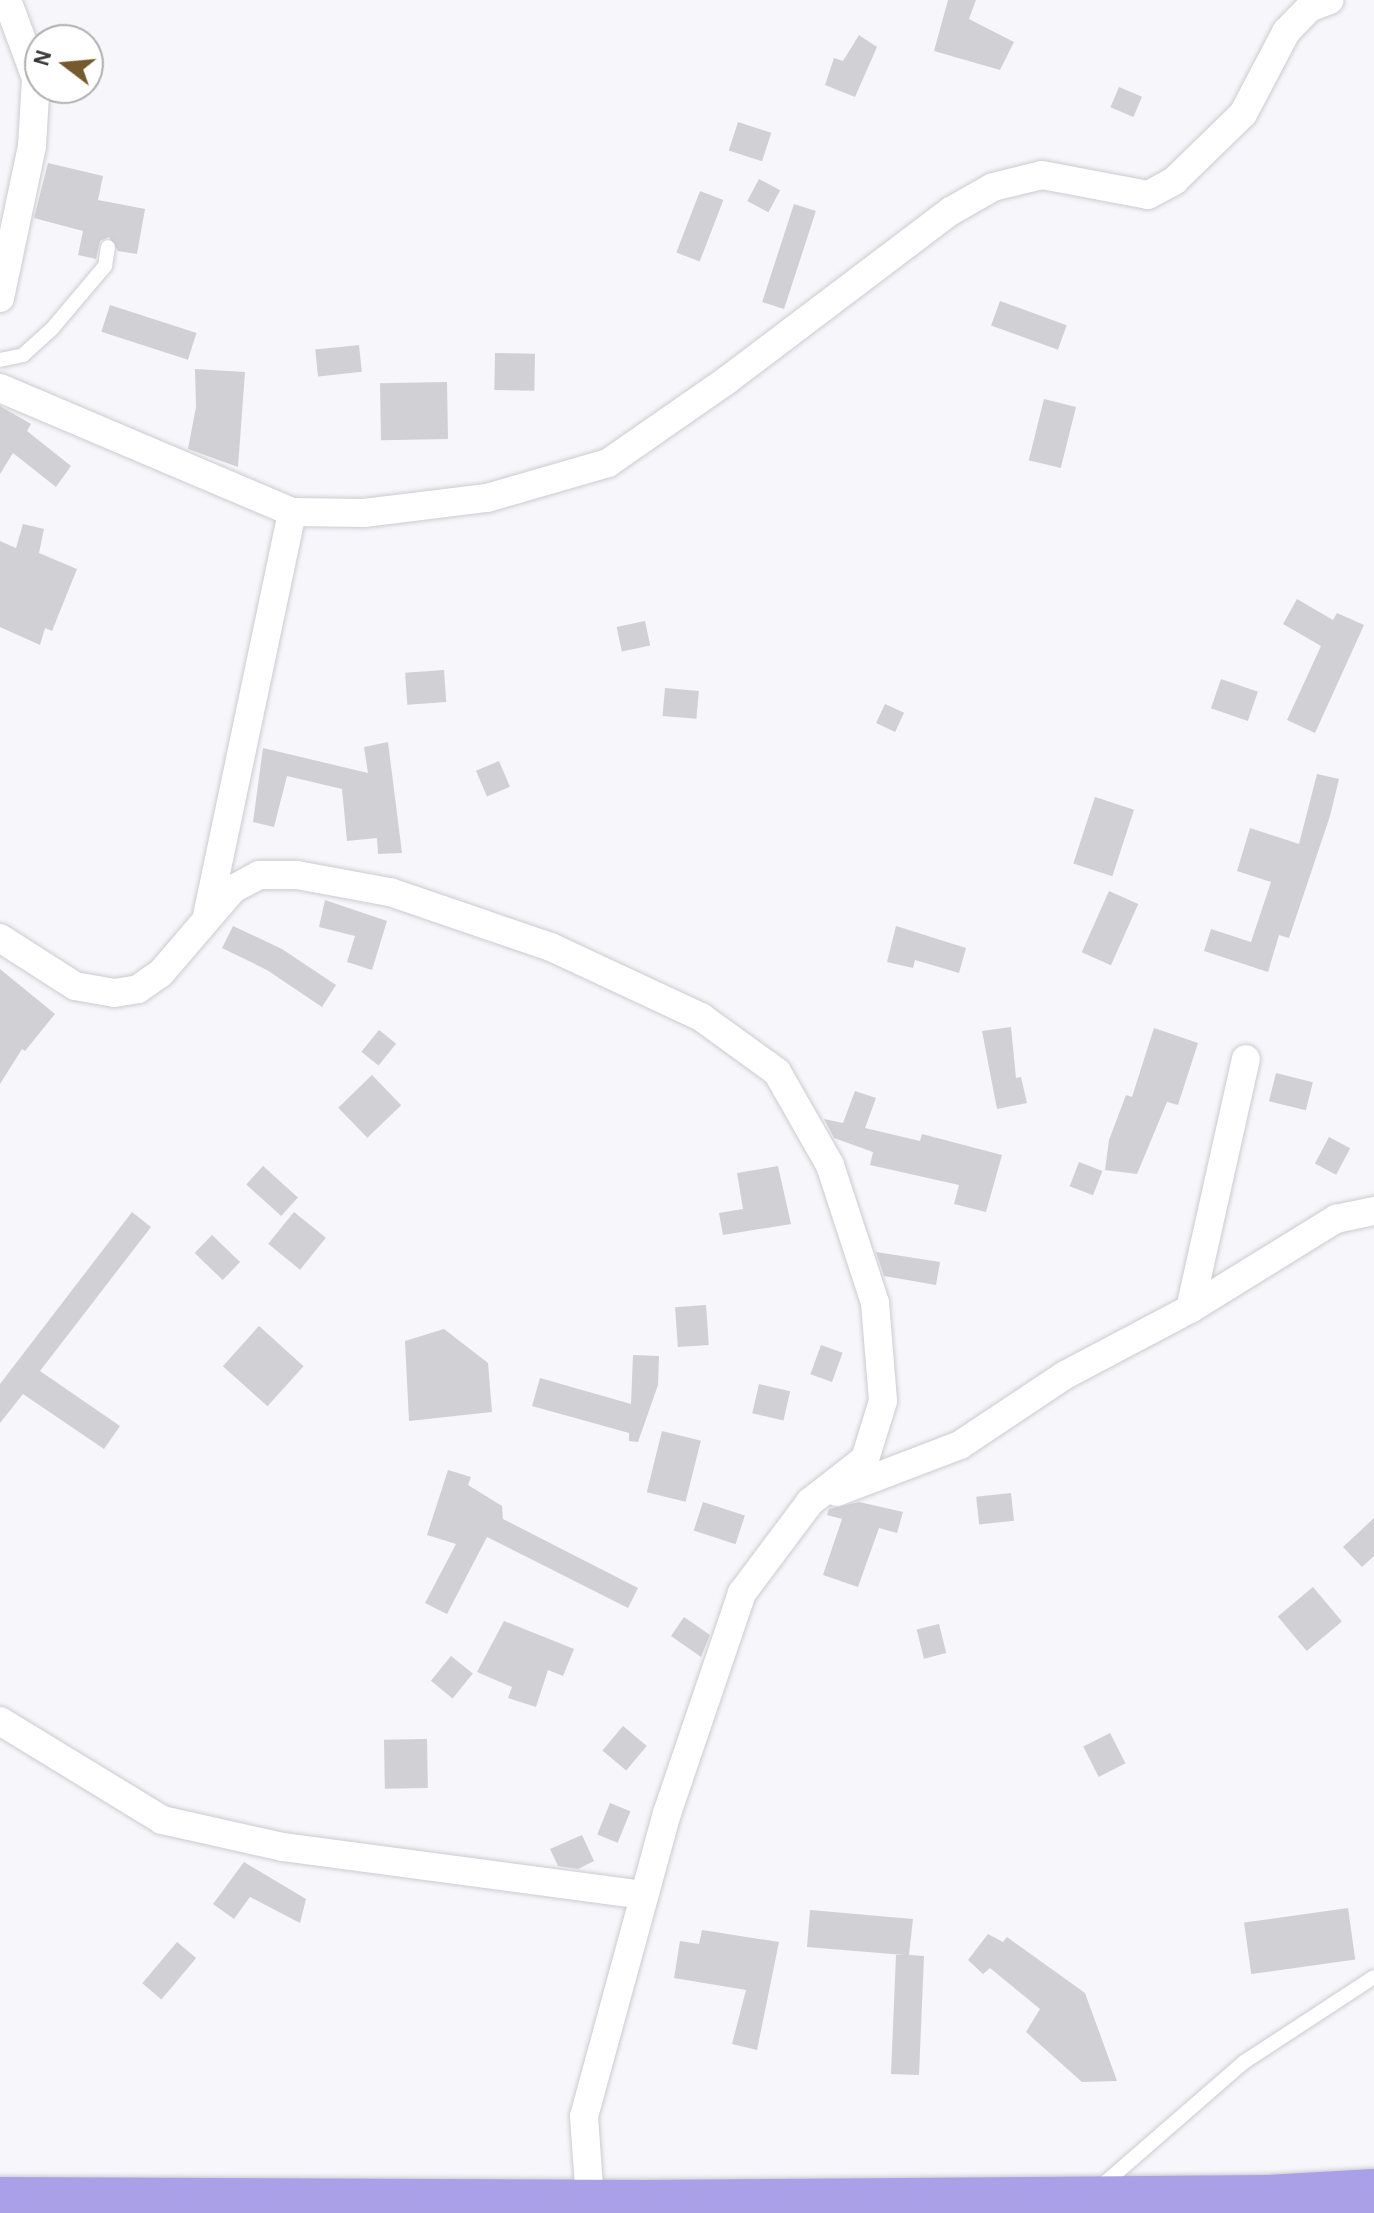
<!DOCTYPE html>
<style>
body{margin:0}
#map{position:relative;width:1374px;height:2213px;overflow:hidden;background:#f6f6fb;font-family:"Alegreya Sans",sans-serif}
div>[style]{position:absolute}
.building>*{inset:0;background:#d0d0d5;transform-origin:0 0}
.roads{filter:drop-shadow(0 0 2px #cbcbd0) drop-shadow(0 0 2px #cbcbd0)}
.lane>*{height:14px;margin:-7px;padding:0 7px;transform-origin:7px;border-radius:7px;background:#fff}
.street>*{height:28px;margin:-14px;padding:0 14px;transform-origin:14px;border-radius:14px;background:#fff}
.highway>*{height:44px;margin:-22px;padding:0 22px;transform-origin:22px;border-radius:22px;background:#aaa0e8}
span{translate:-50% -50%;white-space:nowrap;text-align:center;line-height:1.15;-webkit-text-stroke:8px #fff;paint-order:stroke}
.north{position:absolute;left:24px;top:24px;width:80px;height:80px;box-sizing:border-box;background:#fff;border:2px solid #afafb0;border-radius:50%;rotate:286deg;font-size:22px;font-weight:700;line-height:32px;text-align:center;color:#38383a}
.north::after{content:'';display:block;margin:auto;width:28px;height:36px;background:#745a2c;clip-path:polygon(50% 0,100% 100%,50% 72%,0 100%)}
</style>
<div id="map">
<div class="building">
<div style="clip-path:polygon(948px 0,976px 0,969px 19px,1014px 42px,1000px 70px,934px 51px)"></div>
<div style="clip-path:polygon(859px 35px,877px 47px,855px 97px,825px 85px,834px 58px,843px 61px)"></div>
<div style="left:1119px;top:87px;width:25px;height:22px;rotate:23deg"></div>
<div style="left:738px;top:122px;width:35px;height:30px;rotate:18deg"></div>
<div style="clip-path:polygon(48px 163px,103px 176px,98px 200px,145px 209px,137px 254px,118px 251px,109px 237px,100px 241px,96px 259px,78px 255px,83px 231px,34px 218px)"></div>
<div style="left:759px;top:179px;width:24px;height:25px;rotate:28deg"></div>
<div style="left:700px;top:191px;width:25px;height:66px;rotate:21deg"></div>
<div style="left:794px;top:204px;width:23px;height:103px;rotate:18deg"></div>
<div style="left:1000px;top:301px;width:71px;height:26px;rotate:20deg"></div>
<div style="left:110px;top:305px;width:91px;height:28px;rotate:18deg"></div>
<div style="left:359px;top:345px;width:27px;height:44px;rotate:84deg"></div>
<div style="left:495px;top:353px;width:40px;height:37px;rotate:1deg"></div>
<div style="clip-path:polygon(195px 369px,245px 372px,238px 467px,188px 449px,196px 407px)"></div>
<div style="left:447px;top:382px;width:57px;height:67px;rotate:89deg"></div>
<div style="left:1044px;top:399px;width:33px;height:63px;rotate:14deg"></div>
<div style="clip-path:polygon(0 406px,31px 424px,27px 431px,71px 466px,56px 487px,13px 453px,0 474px)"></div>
<div style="clip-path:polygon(23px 524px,44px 529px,39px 553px,77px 569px,52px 631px,45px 628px,40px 645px,0 627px,0 541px,16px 548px)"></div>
<div style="clip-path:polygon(1297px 599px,1333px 620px,1337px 613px,1364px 625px,1315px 733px,1287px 720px,1321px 646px,1283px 624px)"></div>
<div style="left:645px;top:621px;width:25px;height:29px;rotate:78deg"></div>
<div style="left:444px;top:670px;width:32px;height:39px;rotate:86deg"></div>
<div style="left:1221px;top:679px;width:39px;height:31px;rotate:19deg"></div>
<div style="left:665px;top:688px;width:34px;height:28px;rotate:5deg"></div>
<div style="left:885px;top:704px;width:21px;height:21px;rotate:25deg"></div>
<div style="clip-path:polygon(388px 742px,402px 853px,378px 854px,377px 838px,347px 841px,342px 789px,287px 776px,274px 827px,253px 822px,263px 748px,368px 773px,364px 747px)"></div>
<div style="left:499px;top:761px;width:28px;height:25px;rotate:67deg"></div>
<div style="clip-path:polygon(1317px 774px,1339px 779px,1330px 816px,1289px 938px,1279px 935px,1268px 972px,1204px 951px,1211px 929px,1251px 942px,1271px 882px,1237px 871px,1250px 828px,1299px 844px)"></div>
<div style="left:1095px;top:797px;width:41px;height:70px;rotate:18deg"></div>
<div style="left:1109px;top:891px;width:32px;height:67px;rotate:24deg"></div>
<div style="clip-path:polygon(325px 900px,387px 921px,372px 970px,347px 962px,355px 936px,319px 927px)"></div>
<div style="clip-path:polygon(233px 926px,282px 949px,336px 985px,322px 1007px,267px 970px,222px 948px)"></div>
<div style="clip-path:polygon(896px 926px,966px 948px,959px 973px,915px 960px,913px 968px,887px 962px)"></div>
<div style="clip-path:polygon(0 969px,55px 1014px,25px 1051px,22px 1049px,0 1084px)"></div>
<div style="clip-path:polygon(1011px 1027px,1016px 1078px,1021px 1077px,1027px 1103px,997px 1109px,982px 1031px)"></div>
<div style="clip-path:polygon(1154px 1028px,1198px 1043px,1178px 1105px,1167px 1102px,1137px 1174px,1105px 1170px,1109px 1140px,1126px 1095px,1132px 1097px)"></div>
<div style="left:379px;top:1030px;width:22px;height:28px;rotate:39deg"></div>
<div style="left:1276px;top:1073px;width:38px;height:29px;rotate:14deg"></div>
<div style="left:372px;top:1075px;width:42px;height:47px;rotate:46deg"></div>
<div style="clip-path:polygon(855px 1091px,876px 1098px,865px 1128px,920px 1141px,922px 1134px,1002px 1155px,986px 1212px,954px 1204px,959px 1185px,870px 1165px,873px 1152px,834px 1138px,824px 1119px,843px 1123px)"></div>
<div style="left:1329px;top:1137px;width:24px;height:30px;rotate:28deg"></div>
<div style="left:1079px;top:1162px;width:25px;height:26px;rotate:21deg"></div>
<div style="left:263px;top:1166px;width:47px;height:25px;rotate:42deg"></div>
<div style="clip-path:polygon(778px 1166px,791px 1224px,723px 1235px,719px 1213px,743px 1209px,737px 1173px)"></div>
<div style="clip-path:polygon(132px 1212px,151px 1227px,40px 1371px,120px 1426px,104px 1449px,23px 1394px,0 1423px,0 1384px)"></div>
<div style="left:294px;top:1212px;width:41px;height:41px;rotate:39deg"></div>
<div style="left:212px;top:1235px;width:39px;height:25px;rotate:44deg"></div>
<div style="clip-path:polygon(876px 1252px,940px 1262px,936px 1285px,884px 1276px)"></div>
<div style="left:706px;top:1305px;width:40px;height:31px;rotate:86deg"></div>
<div style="left:259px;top:1326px;width:60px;height:54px;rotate:42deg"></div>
<div style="clip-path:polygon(444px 1329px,488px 1363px,492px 1412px,409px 1421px,405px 1341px)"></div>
<div style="left:821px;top:1345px;width:23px;height:31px;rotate:20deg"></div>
<div style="clip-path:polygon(633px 1355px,659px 1356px,658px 1385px,638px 1442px,629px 1441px,629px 1433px,532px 1406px,540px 1378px,631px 1404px)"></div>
<div style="left:759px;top:1384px;width:32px;height:30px;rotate:13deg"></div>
<div style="left:662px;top:1431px;width:40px;height:63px;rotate:14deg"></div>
<div style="clip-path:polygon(448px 1470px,471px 1477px,468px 1485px,502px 1506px,503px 1519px,638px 1588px,628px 1608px,487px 1537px,447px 1614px,425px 1603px,456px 1544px,427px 1535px)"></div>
<div style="left:1011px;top:1493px;width:28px;height:35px;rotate:84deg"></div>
<div style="left:703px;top:1502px;width:44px;height:30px;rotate:18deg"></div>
<div style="clip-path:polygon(859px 1502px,903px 1512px,897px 1533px,879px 1528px,858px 1587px,823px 1575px,842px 1519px,827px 1515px,829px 1509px)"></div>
<div style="clip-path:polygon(1374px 1518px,1374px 1556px,1362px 1567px,1343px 1547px)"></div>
<div style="left:1313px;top:1587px;width:45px;height:46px;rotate:50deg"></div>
<div style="clip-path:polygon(684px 1617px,710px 1635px,701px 1657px,671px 1636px)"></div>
<div style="clip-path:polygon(504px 1621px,574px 1649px,563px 1676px,548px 1670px,536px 1707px,508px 1698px,512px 1687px,477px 1672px)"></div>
<div style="left:939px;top:1624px;width:30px;height:23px;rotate:76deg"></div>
<div style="left:451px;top:1656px;width:28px;height:32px;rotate:39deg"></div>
<div style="left:623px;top:1726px;width:31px;height:32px;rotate:40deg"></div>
<div style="left:1110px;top:1733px;width:34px;height:30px;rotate:63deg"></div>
<div style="left:427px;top:1739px;width:49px;height:43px;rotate:89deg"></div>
<div style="left:610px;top:1803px;width:22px;height:34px;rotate:22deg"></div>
<div style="clip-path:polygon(582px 1835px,594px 1861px,578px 1869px,558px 1866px,550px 1849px)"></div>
<div style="clip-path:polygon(244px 1862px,306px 1899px,300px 1923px,250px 1897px,234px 1919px,213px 1904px)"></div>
<div style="left:1348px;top:1908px;width:52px;height:105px;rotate:82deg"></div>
<div style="clip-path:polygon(810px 1910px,913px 1919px,909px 1955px,924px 1956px,919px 2075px,891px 2074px,896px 1955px,904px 1955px,807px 1947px)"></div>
<div style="clip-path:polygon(702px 1930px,779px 1942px,757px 2050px,732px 2044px,746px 1990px,674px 1978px,680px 1941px,699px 1944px)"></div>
<div style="clip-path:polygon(988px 1934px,1003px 1942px,1007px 1937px,1085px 1993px,1117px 2081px,1082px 2082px,1026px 2032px,1040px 2009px,990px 1968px,983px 1974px,968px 1960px)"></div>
<div style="left:177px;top:1942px;width:25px;height:54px;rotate:40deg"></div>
</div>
<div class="roads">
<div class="lane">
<div style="left:0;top:360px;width:24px;rotate:-12deg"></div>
<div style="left:23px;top:355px;width:38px;rotate:-42deg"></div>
<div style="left:51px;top:330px;width:84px;rotate:-49.8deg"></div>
<div style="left:105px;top:266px;width:19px;rotate:-81deg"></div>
<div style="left:1099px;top:2188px;width:192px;rotate:-41deg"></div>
<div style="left:1244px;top:2062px;width:155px;rotate:-33.2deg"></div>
</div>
<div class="street">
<div style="left:0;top:298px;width:155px;rotate:-78.1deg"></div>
<div style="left:32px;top:146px;width:68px;rotate:-86.6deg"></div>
<div style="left:36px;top:78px;width:83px;rotate:-110.4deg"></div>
<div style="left:0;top:388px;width:317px;rotate:23deg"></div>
<div style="left:292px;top:512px;width:72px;rotate:0.8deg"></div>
<div style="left:364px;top:513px;width:124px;rotate:-7deg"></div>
<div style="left:487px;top:498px;width:126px;rotate:-16.1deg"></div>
<div style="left:608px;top:463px;width:144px;rotate:-34.8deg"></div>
<div style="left:726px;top:381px;width:282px;rotate:-37.1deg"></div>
<div style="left:951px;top:211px;width:48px;rotate:-29.7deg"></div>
<div style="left:993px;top:187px;width:50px;rotate:-13.8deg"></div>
<div style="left:1042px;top:175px;width:108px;rotate:10.7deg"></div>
<div style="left:1148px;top:195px;width:30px;rotate:-28deg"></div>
<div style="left:1174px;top:181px;width:96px;rotate:-44.2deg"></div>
<div style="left:1243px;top:114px;width:93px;rotate:-62.3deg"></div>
<div style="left:1286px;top:32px;width:33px;rotate:-46deg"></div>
<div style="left:1309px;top:8px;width:22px;rotate:-21deg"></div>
<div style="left:207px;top:916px;width:413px;rotate:-78.1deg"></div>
<div style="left:0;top:938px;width:89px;rotate:32.6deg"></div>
<div style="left:75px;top:986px;width:40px;rotate:10deg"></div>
<div style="left:114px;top:993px;width:24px;rotate:-9deg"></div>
<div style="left:138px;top:989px;width:28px;rotate:-35deg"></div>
<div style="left:161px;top:973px;width:111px;rotate:-49.4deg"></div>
<div style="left:233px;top:889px;width:30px;rotate:-28deg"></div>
<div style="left:259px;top:875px;width:38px"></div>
<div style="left:297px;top:875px;width:95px;rotate:10.4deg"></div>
<div style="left:390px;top:892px;width:170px;rotate:18.9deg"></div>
<div style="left:551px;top:947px;width:166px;rotate:25deg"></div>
<div style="left:701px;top:1017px;width:94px;rotate:35.9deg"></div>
<div style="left:777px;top:1072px;width:107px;rotate:60.3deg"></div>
<div style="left:830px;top:1165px;width:145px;rotate:71.9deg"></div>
<div style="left:875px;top:1303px;width:98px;rotate:85.3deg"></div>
<div style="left:883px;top:1401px;width:61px;rotate:107.2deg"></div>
<div style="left:865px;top:1459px;width:70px;rotate:142deg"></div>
<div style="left:810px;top:1502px;width:114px;rotate:126.8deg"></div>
<div style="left:742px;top:1593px;width:232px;rotate:108.8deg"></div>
<div style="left:667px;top:1813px;width:314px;rotate:105.3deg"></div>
<div style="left:584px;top:2116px;width:86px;rotate:86deg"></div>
<div style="left:1190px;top:1309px;width:256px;rotate:-77.4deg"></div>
<div style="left:837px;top:1492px;width:132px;rotate:-20.9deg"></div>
<div style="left:960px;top:1445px;width:126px;rotate:-33.7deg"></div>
<div style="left:1065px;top:1375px;width:141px;rotate:-27.8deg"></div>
<div style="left:1190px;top:1309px;width:172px;rotate:-31.7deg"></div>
<div style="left:1336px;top:1219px;width:39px;rotate:-12deg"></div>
<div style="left:0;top:1721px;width:190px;rotate:31.4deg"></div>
<div style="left:162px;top:1820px;width:124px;rotate:12.6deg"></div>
<div style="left:283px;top:1847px;width:364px;rotate:7.6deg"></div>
</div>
<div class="highway">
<div style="left:0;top:2199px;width:643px;rotate:0.27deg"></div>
<div style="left:643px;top:2202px;width:625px;rotate:-0.46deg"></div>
<div style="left:1268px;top:2197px;width:106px;rotate:-3.2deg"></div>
</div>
</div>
<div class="north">N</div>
</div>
